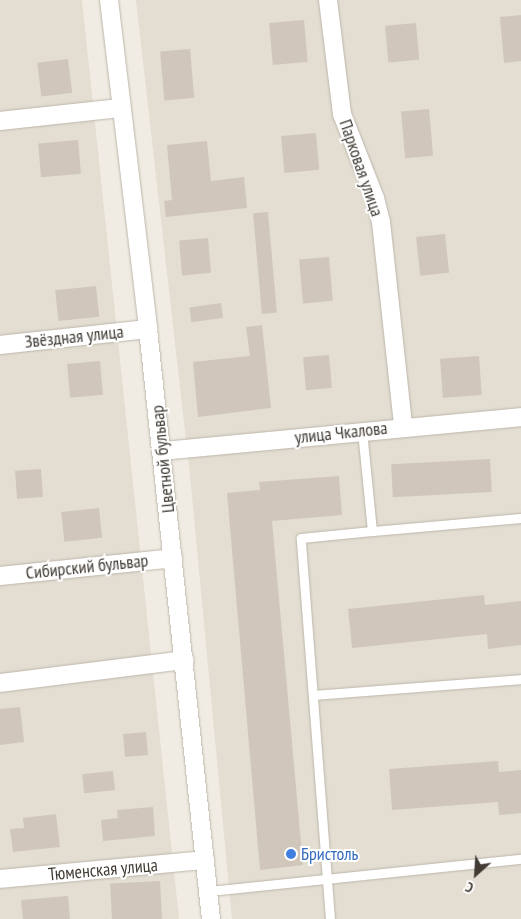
<!DOCTYPE html>
<meta charset="utf-8">
<style>
body{margin:0}
#map{position:relative;width:521px;height:919px;overflow:hidden;background:#f0ece3;font-family:"PT Sans Narrow",sans-serif}
div>[style]{position:absolute}
.residential>*{inset:0;background:#e3ddd2}
.building>*{inset:0;background:#d0c7ba;transform-origin:0 0}
.roads{filter:drop-shadow(0 0 1px #bdb6aa) drop-shadow(0 0 1px #bdb6aa)}
.lane>*{height:9px;margin:-4.5px;padding:0 4.5px;transform-origin:4.5px;border-radius:4.5px;background:#fff}
.street>*{height:18px;margin:-9px;padding:0 9px;transform-origin:9px;border-radius:9px;background:#fff}
.dots>*{width:14px;height:14px;translate:-50% -50%;box-sizing:border-box;border:2px solid #fff;border-radius:50%}
span{translate:-50% -50%;white-space:nowrap;text-align:center;line-height:1.15;-webkit-text-stroke:4px #fff;paint-order:stroke}
.street-label{font-size:18px;color:#413b34}
.shop-label{font-size:18px;color:#366cbe}
.left{translate:0 -50%;text-align:left}
.north{position:absolute;left:451px;top:849px;width:50px;height:50px;-webkit-text-stroke:4px #fff;paint-order:stroke;rotate:206deg;font-size:14px;font-weight:700;line-height:20px;text-align:center;color:#413b34}
.north::after{content:'';display:block;margin:auto;width:18px;height:22px;background:#413b34;clip-path:polygon(50% 0,100% 100%,50% 72%,0 100%)}
</style>
<div id="map">
<div class="residential">
<div style="clip-path:polygon(0 0,82px 0,179px 919px,0 919px)"></div>
<div style="clip-path:polygon(136px 0,521px 0,521px 919px,232px 919px,190px 475px)"></div>
</div>
<div class="building">
<div style="clip-path:polygon(521px 15px,521px 61px,504px 63px,500px 17px)"></div>
<div style="left:304px;top:20px;width:42px;height:35px;rotate:85deg"></div>
<div style="left:416px;top:23px;width:37px;height:31px;rotate:85deg"></div>
<div style="left:190px;top:49px;width:49px;height:30px;rotate:85deg"></div>
<div style="left:68px;top:59px;width:34px;height:31px;rotate:83deg"></div>
<div style="left:429px;top:109px;width:47px;height:28px;rotate:85deg"></div>
<div style="left:316px;top:133px;width:37px;height:35px;rotate:85deg"></div>
<div style="left:78px;top:140px;width:34px;height:40px;rotate:85deg"></div>
<div style="clip-path:polygon(207px 141px,211px 181px,244px 177px,247px 208px,166px 217px,164px 201px,172px 200px,167px 145px)"></div>
<div style="left:268px;top:212px;width:101px;height:15px;rotate:85deg"></div>
<div style="left:445px;top:234px;width:39px;height:29px;rotate:84deg"></div>
<div style="left:208px;top:238px;width:35px;height:29px;rotate:85deg"></div>
<div style="left:329px;top:257px;width:44px;height:30px;rotate:85deg"></div>
<div style="left:96px;top:286px;width:31px;height:41px;rotate:84deg"></div>
<div style="left:221px;top:303px;width:15px;height:32px;rotate:82deg"></div>
<div style="clip-path:polygon(262px 325px,271px 408px,198px 417px,193px 362px,250px 356px,246px 327px)"></div>
<div style="left:329px;top:355px;width:33px;height:26px;rotate:85deg"></div>
<div style="left:479px;top:356px;width:39px;height:39px;rotate:86deg"></div>
<div style="left:100px;top:361px;width:34px;height:33px;rotate:85deg"></div>
<div style="left:490px;top:459px;width:33px;height:99px;rotate:87deg"></div>
<div style="left:41px;top:469px;width:28px;height:26px;rotate:86deg"></div>
<div style="clip-path:polygon(339px 476px,342px 515px,272px 521px,303px 865px,260px 870px,227px 493px,260px 490px,259px 482px)"></div>
<div style="left:99px;top:508px;width:30px;height:38px;rotate:84deg"></div>
<div style="clip-path:polygon(484px 595px,485px 605px,521px 601px,521px 645px,488px 649px,487px 634px,352px 648px,348px 609px)"></div>
<div style="clip-path:polygon(20px 707px,24px 742px,0 745px,0 709px)"></div>
<div style="left:146px;top:732px;width:23px;height:23px;rotate:85deg"></div>
<div style="clip-path:polygon(498px 761px,499px 772px,521px 770px,521px 813px,499px 815px,498px 802px,392px 810px,389px 769px)"></div>
<div style="left:113px;top:771px;width:19px;height:31px;rotate:84deg"></div>
<div style="clip-path:polygon(153px 807px,155px 836px,103px 841px,101px 820px,118px 818px,117px 810px)"></div>
<div style="clip-path:polygon(56px 814px,60px 847px,13px 852px,10px 829px,24px 828px,23px 818px)"></div>
<div style="left:160px;top:881px;width:38px;height:50px;rotate:87deg"></div>
<div style="clip-path:polygon(68px 896px,70px 919px,23px 919px,21px 900px)"></div>
</div>
<div class="roads">
<div class="lane">
<div style="left:372px;top:531px;width:150px;rotate:-5deg"></div>
<div style="left:314px;top:695px;width:208px;rotate:-4.4deg"></div>
<div style="left:209px;top:891px;width:314px;rotate:-5.9deg"></div>
<div style="left:330px;top:919px;width:382px;rotate:-94.4deg"></div>
<div style="left:301px;top:538px;width:71px;rotate:-5.6deg"></div>
<div style="left:372px;top:531px;width:100px;rotate:-95.7deg"></div>
</div>
<div class="street">
<div style="left:109px;top:0;width:331px;rotate:83.2deg"></div>
<div style="left:148px;top:329px;width:593px;rotate:83.91deg"></div>
<div style="left:328px;top:0;width:115px;rotate:83deg"></div>
<div style="left:342px;top:114px;width:90px;rotate:68.6deg"></div>
<div style="left:375px;top:198px;width:25px;rotate:76deg"></div>
<div style="left:381px;top:222px;width:205px;rotate:83.8deg"></div>
<div style="left:0;top:121px;width:121px;rotate:-6.2deg"></div>
<div style="left:0;top:345px;width:149px;rotate:-6.2deg"></div>
<div style="left:162px;top:451px;width:361px;rotate:-5.4deg"></div>
<div style="left:0;top:576px;width:174px;rotate:-5.9deg"></div>
<div style="left:0;top:683px;width:186px;rotate:-7.1deg"></div>
<div style="left:0;top:879px;width:206px;rotate:-5.3deg"></div>
</div>
</div>
<div class="dots">
<div style="left:291px;top:854px;background:#3f7fe0"></div>
</div>
<div class="street-label">
<span style="left:361px;top:168px;rotate:71deg">Парковая улица</span>
<span style="left:74px;top:337px;rotate:-6deg">Звёздная улица</span>
<span style="left:341px;top:433px;rotate:-6deg">улица Чкалова</span>
<span style="left:163px;top:459px;rotate:-96deg">Цветной бульвар</span>
<span style="left:87px;top:567px;rotate:-6deg">Сибирский бульвар</span>
<span style="left:103px;top:870px;rotate:-5deg">Тюменская улица</span>
</div>
<div class="shop-label">
<span class="left" style="left:301px;top:854px">Бристоль</span>
</div>
<div class="north">С</div>
</div>
